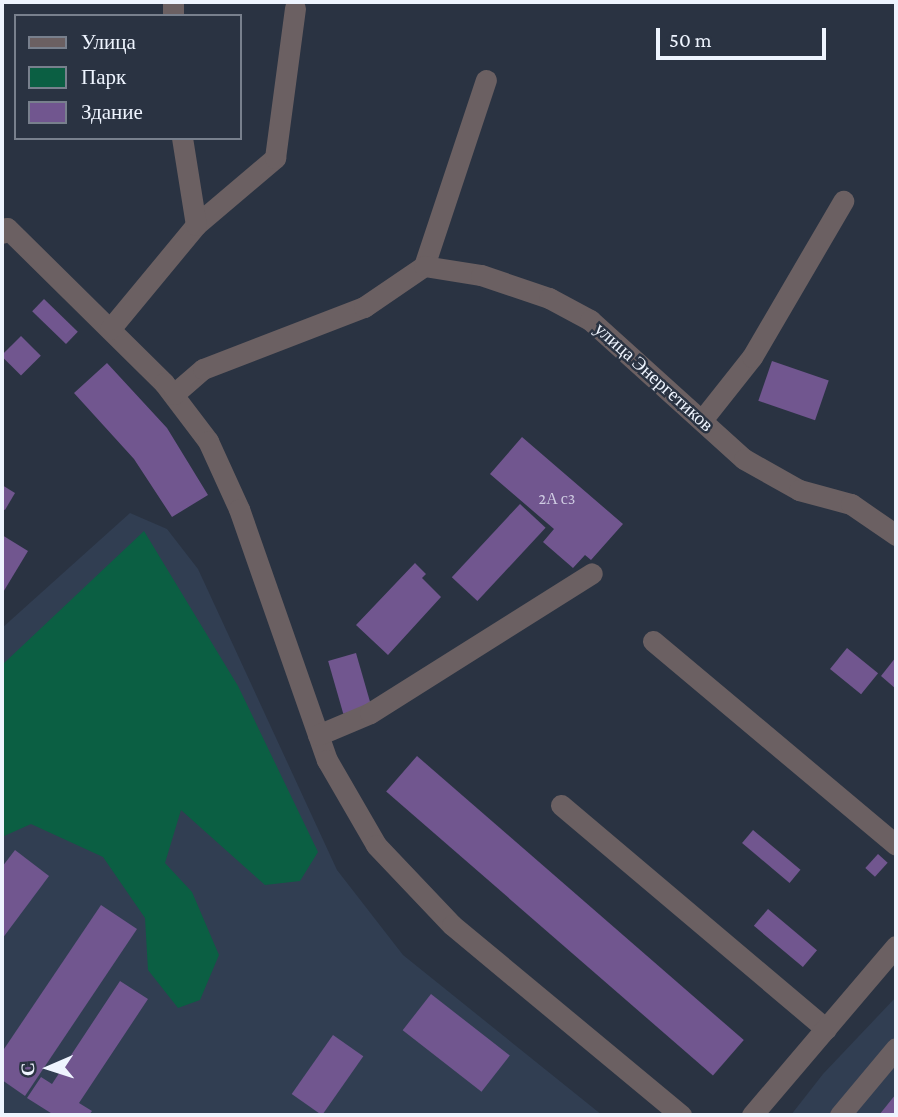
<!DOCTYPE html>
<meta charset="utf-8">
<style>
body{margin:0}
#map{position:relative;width:898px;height:1117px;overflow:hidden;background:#2a3342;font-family:"Crimson Pro",serif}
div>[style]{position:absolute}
.built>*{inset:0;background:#313e52}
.green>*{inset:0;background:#0b5f43}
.building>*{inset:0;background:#71568f;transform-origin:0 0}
.minor>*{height:21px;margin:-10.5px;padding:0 10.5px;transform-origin:10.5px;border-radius:10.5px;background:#6b6062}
span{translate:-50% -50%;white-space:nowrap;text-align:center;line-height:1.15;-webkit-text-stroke:5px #2a3342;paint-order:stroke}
.number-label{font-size:16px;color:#cfcce2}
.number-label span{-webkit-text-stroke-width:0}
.street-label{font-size:19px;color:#eef4fe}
.frame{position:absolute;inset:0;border:4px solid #eef4fe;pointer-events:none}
.legend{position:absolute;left:14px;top:14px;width:228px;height:126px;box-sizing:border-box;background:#2a3342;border:2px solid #78808d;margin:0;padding:9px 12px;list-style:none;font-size:21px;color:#eef4fe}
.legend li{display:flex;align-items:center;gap:14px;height:35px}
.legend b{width:35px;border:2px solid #78808d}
.north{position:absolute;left:14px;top:1033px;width:70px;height:70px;-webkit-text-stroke:5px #2a3342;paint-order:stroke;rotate:267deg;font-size:19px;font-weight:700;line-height:28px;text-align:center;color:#eef4fe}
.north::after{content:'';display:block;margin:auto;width:24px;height:32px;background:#eef4fe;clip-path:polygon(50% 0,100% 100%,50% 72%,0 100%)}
.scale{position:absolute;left:656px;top:28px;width:170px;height:32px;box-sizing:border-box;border:4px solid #eef4fe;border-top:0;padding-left:9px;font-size:21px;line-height:24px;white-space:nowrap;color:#eef4fe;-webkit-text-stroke:5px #2a3342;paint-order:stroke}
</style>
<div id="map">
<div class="built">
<div style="clip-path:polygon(130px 513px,167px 529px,198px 569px,337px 870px,403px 955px,602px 1115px,2px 1115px,2px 628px)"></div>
<div style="clip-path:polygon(896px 997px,896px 1115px,791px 1115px,823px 1074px)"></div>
</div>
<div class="green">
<div style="clip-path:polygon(144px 531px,238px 686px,318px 852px,300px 881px,265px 885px,181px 810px,165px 863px,192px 892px,219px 955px,200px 1000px,178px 1008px,148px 970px,145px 918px,103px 857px,31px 824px,2px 837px,2px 665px)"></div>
</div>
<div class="building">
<div style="left:44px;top:299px;width:47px;height:17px;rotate:44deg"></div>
<div style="left:21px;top:336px;width:28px;height:28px;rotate:45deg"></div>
<div style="left:772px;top:361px;width:60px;height:42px;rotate:19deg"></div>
<div style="clip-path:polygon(107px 363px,167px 428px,208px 495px,172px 517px,134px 459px,74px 393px)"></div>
<div style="clip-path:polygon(522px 437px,623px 524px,591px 560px,585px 555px,573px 568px,543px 542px,554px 529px,490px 474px)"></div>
<div style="clip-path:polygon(2px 485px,15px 493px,5px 510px,2px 509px)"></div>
<div style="left:520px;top:504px;width:35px;height:100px;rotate:43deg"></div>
<div style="clip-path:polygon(2px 535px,28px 551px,2px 594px)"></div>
<div style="clip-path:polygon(415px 563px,426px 574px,422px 578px,441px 597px,388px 655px,356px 625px)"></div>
<div style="left:847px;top:648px;width:40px;height:27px;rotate:39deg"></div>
<div style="left:356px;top:653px;width:55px;height:29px;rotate:74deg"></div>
<div style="clip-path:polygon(896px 657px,896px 689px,881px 676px)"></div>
<div style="left:417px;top:756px;width:433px;height:47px;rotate:41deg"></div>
<div style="left:753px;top:830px;width:62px;height:17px;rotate:40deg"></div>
<div style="clip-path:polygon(15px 850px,49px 876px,2px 939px,2px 867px)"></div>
<div style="left:878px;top:854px;width:13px;height:19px;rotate:42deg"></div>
<div style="clip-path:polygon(101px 905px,137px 929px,25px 1096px,2px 1080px,2px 1052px)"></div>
<div style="left:768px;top:909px;width:64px;height:22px;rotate:40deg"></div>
<div style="clip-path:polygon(120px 981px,148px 999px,79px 1103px,92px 1111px,89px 1115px,54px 1115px,27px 1098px,41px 1077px,52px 1084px)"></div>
<div style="left:431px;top:994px;width:100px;height:46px;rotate:38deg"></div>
<div style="left:333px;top:1035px;width:37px;height:72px;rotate:35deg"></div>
<div style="clip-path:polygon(896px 1094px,896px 1115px,879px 1115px)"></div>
</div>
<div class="minor">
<div style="left:173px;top:16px;width:14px;rotate:-90deg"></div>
<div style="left:196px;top:225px;width:104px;rotate:-40.3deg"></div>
<div style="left:275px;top:158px;width:151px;rotate:-82.4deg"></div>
<div style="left:2px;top:233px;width:7px;rotate:-45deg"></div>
<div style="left:7px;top:228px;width:221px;rotate:44.6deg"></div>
<div style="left:164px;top:383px;width:73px;rotate:52.8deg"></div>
<div style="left:208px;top:441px;width:75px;rotate:65.5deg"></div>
<div style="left:239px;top:509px;width:266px;rotate:70.7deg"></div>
<div style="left:327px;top:760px;width:98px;rotate:60deg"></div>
<div style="left:376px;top:845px;width:110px;rotate:46.5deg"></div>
<div style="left:452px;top:925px;width:298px;rotate:39.7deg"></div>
<div style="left:424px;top:266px;width:196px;rotate:-71.6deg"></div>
<div style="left:110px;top:329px;width:135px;rotate:-50.4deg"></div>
<div style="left:196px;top:225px;width:88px;rotate:-99.1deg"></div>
<div style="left:174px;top:394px;width:38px;rotate:-41deg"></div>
<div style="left:203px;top:369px;width:173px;rotate:-21.1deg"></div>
<div style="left:364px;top:307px;width:73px;rotate:-34.3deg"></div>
<div style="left:424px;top:266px;width:58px;rotate:9deg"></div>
<div style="left:481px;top:275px;width:72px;rotate:18.7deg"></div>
<div style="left:549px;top:298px;width:47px;rotate:28.2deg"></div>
<div style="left:590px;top:320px;width:207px;rotate:42.1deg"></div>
<div style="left:744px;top:459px;width:63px;rotate:29.4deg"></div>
<div style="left:799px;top:490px;width:54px;rotate:15.1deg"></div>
<div style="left:851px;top:504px;width:55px;rotate:34.6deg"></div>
<div style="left:702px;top:420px;width:80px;rotate:-51.6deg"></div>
<div style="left:752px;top:357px;width:181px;rotate:-59.7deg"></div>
<div style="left:653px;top:641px;width:317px;rotate:40deg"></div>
<div style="left:318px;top:735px;width:56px;rotate:-22.9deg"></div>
<div style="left:370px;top:713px;width:262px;rotate:-32.2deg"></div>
<div style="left:561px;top:805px;width:347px;rotate:40.2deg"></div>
<div style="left:752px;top:1115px;width:222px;rotate:-49.6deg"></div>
<div style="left:840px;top:1115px;width:87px;rotate:-50.1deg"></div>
</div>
<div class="number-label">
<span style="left:557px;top:499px">2А с3</span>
</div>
<div class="street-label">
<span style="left:654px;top:377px;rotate:42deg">улица Энергетиков</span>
</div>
<div class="frame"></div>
<ul class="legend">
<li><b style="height:9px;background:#6b6062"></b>Улица</li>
<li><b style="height:19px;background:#0b5f43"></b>Парк</li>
<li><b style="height:19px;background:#71568f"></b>Здание</li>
</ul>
<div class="north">С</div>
<div class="scale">50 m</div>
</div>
